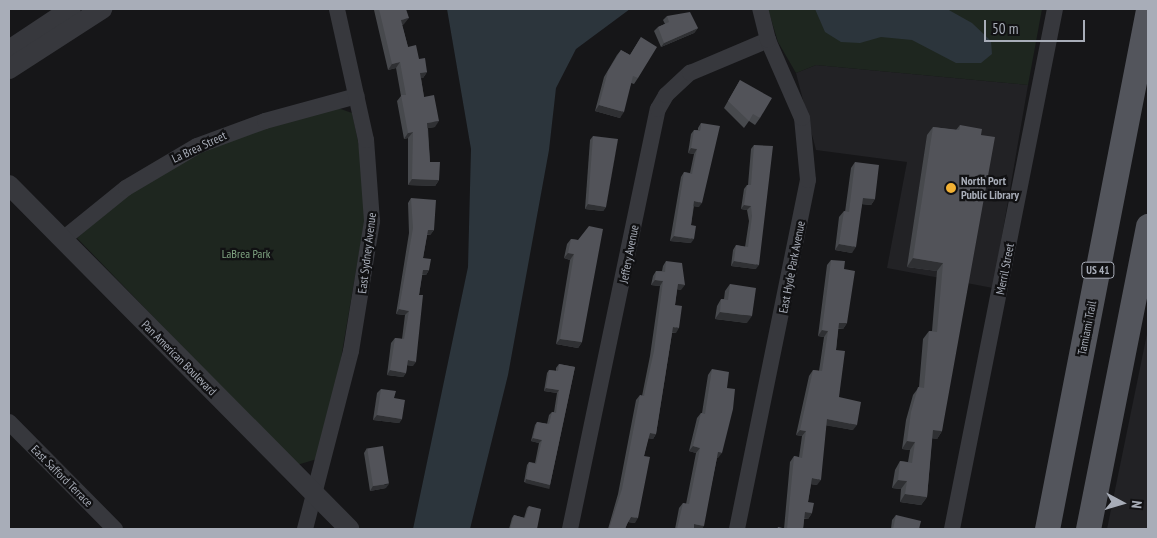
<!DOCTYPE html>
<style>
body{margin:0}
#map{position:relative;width:1157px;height:538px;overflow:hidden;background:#161618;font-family:"PT Sans Narrow",sans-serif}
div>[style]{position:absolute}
.built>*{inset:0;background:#222225}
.green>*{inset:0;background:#1e261f}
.water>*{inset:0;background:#2c353c}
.minor>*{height:16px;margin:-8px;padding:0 8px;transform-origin:8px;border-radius:8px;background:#37383d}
.tertiary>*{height:20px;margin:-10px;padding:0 10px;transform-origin:10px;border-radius:10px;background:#37383d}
.primary>*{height:25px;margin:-12.5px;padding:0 12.5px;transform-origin:12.5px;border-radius:12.5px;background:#53555c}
.wall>*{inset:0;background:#47494d}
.shaded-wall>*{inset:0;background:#2f3033;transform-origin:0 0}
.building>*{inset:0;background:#525359;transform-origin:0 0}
.dots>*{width:14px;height:14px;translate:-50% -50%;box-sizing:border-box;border:2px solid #111113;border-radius:50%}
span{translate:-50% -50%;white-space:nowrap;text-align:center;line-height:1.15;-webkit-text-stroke:4.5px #111113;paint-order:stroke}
.shield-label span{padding:1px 4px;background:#111113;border:1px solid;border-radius:4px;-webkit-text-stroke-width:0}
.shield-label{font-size:11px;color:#a8adb8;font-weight:700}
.street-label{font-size:12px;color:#a8adb8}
.poi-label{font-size:12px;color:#a8adb8;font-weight:700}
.left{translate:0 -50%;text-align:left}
.park-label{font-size:12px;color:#7fa381}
.frame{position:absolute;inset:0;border:10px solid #a8adb8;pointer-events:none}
.north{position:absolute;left:1097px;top:478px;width:50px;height:50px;-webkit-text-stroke:4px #111113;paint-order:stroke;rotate:96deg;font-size:14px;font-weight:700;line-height:20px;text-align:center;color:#a8adb8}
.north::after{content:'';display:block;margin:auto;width:18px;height:22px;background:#a8adb8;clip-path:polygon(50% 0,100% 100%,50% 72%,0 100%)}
.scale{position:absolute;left:984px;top:20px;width:101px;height:22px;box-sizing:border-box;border:2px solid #a8adb8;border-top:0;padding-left:6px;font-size:15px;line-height:18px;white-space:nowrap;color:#a8adb8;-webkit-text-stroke:4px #111113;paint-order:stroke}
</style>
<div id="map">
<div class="built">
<div style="clip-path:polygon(816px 65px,1028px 85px,993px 288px,887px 268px,907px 162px,816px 150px,796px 73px)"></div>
<div style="clip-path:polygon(1148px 329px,1148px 529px,1107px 529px)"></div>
</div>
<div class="green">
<div style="clip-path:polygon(768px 9px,1042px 9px,1028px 85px,816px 65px,796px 73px,778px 42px)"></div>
<div style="clip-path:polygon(338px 108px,352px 113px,363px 164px,365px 218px,339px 370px,317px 459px,297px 465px,77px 238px,127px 195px,186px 158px,241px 134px)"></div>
</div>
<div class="water">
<div style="clip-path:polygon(447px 9px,630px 9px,576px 49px,556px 88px,549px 150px,508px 375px,470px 529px,413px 529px,468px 267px,471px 149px)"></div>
<div style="clip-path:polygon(815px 9px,947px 9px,972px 23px,991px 41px,992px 54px,981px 63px,956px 63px,912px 40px,881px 37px,860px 43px,841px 42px,825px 32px)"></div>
</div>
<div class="minor">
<div style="left:63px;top:239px;width:81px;rotate:-39deg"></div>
<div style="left:126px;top:188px;width:82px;rotate:-30.6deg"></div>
<div style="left:197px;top:146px;width:72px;rotate:-20.2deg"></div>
<div style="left:265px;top:121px;width:95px;rotate:-15.2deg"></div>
<div style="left:9px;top:422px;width:151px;rotate:45.3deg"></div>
<div style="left:305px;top:529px;width:184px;rotate:-75.5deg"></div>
<div style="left:351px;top:351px;width:132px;rotate:-80.8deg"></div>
<div style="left:372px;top:221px;width:81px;rotate:-94.2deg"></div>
<div style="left:366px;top:140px;width:134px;rotate:-102.5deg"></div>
<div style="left:570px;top:529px;width:429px;rotate:-78.2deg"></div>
<div style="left:658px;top:109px;width:16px;rotate:-60deg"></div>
<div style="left:666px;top:95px;width:33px;rotate:-43deg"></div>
<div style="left:690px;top:73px;width:85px;rotate:-22.9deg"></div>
<div style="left:737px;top:529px;width:356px;rotate:-78.5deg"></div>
<div style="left:808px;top:180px;width:62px;rotate:-95.5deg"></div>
<div style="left:802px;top:118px;width:85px;rotate:-113.6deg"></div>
<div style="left:768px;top:40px;width:32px;rotate:-104deg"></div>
<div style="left:952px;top:529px;width:530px;rotate:-78.8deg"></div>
</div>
<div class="tertiary">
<div style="left:9px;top:50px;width:74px;rotate:-33.5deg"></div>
<div style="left:9px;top:69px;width:111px;rotate:-32.8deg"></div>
<div style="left:9px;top:185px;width:484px;rotate:45.3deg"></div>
</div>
<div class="primary">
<div style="left:1047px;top:529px;width:529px;rotate:-78.99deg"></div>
<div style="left:1088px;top:529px;width:309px;rotate:-78.8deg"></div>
</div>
<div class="wall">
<div style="clip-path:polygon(375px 9px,406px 9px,404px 24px,402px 25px,408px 47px,419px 59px,427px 72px,423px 78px,421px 78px,424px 97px,435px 127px,428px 128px,430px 162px,439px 180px,435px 186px,408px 185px,408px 138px,404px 139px,397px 101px,401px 96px,396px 68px,388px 70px,374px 10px)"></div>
<div style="clip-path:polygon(667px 16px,698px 28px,694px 33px,661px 47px,654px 31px,658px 27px,665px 24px,663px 20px)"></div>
<div style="clip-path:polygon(641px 37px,638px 78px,634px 84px,631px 83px,620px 118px,595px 111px,604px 77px,617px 55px,621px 50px,630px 55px)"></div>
<div style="clip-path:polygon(740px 80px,760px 118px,755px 125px,749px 121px,744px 128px,724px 108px)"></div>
<div style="clip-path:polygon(701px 123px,699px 207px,694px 206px,691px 225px,691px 243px,670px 241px,681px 177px,684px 172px,690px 173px,694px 154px,688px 153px,691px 134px,694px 130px,698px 130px,698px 128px)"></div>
<div style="clip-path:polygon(960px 125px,942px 431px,937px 439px,932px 438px,927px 497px,921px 505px,900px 502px,901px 489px,892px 488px,895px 470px,900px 461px,908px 462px,910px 450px,902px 449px,906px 420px,913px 395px,919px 387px,923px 339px,929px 331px,932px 331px,937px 271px,907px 267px,927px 135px,933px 127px,956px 130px)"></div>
<div style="clip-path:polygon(593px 136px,606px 207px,603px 211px,585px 209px,590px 140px)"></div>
<div style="clip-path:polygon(754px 145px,756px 269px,731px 266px,733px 250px,736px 245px,745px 247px,749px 221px,747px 210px,741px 209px,744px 189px,747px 185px,748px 185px,751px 149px)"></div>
<div style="clip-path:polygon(855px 162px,875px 199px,871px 205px,862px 204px,852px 253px,835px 250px,839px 217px,844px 211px,845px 212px,851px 168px)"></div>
<div style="clip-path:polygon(411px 198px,434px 230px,430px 235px,427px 235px,423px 258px,429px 270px,426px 275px,422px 275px,419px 295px,413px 366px,407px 365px,406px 373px,403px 377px,387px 375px,391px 343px,395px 338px,402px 339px,405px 315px,396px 314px,409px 233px,408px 203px)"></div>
<div style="clip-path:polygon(571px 239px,578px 240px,582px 342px,578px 348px,556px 344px,570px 260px,564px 258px,567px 244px)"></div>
<div style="clip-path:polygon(831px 260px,844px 269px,847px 323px,843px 329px,838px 329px,836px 350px,839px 397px,853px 430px,826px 425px,817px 485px,811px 484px,808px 502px,812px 513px,808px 519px,804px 519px,803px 529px,777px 529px,778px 527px,784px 529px,790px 462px,794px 456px,799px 457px,802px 436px,796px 435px,809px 376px,813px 370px,819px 371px,824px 337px,818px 336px,827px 265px)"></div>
<div style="clip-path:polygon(666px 261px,681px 290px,677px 289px,675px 305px,676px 333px,672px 333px,656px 434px,653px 439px,648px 438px,644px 456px,635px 523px,628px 522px,625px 529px,608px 529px,618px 494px,636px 400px,640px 395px,642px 396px,650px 356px,660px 286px,651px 285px,653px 276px,656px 271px,662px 271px,663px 266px)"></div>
<div style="clip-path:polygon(730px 284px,747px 323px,715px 319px,717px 306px,721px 299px,724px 299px,725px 291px)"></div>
<div style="clip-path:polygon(559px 364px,575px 367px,550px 485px,548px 488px,524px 482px,527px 465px,529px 462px,535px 463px,539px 443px,531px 441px,535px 425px,537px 422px,547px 424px,549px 415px,552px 412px,554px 412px,557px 393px,544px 391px,547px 373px,549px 370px,556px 371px,556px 368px)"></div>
<div style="clip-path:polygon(712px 369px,718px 458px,717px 458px,702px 529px,675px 529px,679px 508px,683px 503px,686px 504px,696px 453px,689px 451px,697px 418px,701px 413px,702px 413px,708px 375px)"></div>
<div style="clip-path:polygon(381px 389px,402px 419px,399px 423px,373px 420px,377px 393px)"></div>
<div style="clip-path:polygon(367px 448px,386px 488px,370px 491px,364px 453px)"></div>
<div style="clip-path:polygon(529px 506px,537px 529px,509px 529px,512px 518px,514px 515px,524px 518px,527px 508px)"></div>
<div style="clip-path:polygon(896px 515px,919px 529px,891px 529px,892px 520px)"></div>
</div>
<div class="shaded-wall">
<div style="clip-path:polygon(409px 18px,404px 24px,397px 26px,401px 20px)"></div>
<div style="clip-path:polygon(698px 28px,694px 33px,661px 47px,664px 43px)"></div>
<div style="clip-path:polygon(400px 62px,396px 68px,388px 70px,392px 64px)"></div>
<div style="clip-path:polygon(427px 72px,423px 78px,416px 79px,420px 73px)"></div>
<div style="clip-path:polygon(599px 105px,624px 112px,620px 118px,595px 111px)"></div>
<div style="clip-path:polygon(439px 121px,435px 127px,423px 129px,427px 123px)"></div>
<div style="clip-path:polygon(413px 132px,408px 138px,404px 139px,408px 133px)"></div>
<div style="clip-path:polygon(691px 148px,697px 149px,694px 154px,688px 153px)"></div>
<div style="clip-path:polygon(412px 179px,439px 180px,435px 186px,408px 185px)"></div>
<div style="clip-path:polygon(863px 198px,875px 199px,871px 205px,859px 204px)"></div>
<div style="clip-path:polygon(694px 201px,702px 203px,699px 207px,691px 206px)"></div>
<div style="clip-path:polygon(588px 204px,606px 207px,603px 211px,585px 209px)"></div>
<div style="clip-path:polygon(744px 205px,751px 206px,747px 210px,741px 209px)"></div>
<div style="clip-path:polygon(428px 230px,434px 230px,430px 235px,425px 234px)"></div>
<div style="clip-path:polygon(674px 236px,694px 239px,691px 243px,670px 241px)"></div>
<div style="clip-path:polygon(839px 244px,856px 247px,852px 253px,835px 250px)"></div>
<div style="clip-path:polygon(568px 253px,574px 254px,570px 260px,564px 258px)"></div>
<div style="clip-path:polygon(913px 258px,943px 263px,937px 271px,907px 267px)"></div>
<div style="clip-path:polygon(734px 261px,759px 265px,756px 269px,731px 266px)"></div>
<div style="clip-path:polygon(423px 270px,429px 270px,426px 275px,420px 274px)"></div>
<div style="clip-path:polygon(655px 280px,663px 281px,660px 286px,651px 285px)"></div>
<div style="clip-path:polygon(678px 284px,685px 285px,681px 290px,675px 289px)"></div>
<div style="clip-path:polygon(399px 309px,409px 311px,405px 315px,396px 314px)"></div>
<div style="clip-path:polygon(720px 312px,752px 316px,747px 323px,715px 319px)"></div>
<div style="clip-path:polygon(839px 323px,847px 323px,843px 329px,835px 328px)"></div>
<div style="clip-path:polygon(673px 327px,679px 328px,676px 333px,669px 332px)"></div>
<div style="clip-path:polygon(822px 330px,828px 331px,824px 337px,818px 336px)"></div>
<div style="clip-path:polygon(560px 339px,582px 342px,578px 348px,556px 344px)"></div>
<div style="clip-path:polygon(408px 360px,416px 362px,413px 366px,405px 365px)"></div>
<div style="clip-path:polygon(390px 370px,406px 373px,403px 377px,387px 375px)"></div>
<div style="clip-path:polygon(546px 388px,559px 390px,557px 393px,544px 391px)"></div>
<div style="clip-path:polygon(377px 415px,402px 419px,399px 423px,373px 420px)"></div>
<div style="clip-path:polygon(827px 419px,857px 425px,853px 430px,823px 425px)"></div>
<div style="clip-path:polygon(800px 430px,806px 431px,802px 436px,796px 435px)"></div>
<div style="clip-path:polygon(933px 430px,942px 431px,937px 439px,927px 438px)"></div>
<div style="clip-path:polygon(650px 433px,656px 434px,653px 439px,646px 438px)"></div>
<div style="clip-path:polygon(533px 438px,542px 440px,539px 443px,531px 441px)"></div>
<div style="clip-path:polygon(907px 441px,915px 442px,910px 450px,902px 449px)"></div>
<div style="clip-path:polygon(693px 446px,700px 448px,696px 453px,689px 451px)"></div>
<div style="clip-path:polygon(718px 452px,722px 453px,718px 458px,714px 457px)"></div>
<div style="clip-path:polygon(812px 478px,821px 480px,817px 485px,808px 484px)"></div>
<div style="left:526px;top:479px;width:25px;height:4px;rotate:14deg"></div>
<div style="clip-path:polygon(898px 480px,907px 481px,901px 489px,892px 488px)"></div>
<div style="clip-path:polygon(389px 484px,386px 488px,370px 491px,373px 486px)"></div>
<div style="clip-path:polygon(905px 494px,927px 497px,921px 505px,900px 502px)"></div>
<div style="clip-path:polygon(805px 512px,812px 513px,808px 519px,801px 518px)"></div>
<div style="clip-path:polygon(631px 517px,638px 518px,635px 523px,628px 522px)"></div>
<div style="clip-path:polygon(694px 524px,704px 526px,702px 529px,693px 529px)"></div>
</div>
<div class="building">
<div style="clip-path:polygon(379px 9px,406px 9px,409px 18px,401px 20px,408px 47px,416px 45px,419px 59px,425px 58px,427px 72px,420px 73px,424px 97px,434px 95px,439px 121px,427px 123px,430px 162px,440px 162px,439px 180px,412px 179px,413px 132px,408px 133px,401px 95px,406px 95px,400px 62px,392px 64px)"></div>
<div style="clip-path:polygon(690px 12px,698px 28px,664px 43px,658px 27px,669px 22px,667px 16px)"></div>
<div style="clip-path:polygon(641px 37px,657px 47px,638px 78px,633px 76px,624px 112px,599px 105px,608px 71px,621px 50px,630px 55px)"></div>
<div style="clip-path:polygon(740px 80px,772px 98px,760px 118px,753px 114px,749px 121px,728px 101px)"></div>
<div style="clip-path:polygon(701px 123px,720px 126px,702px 203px,694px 201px,691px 225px,696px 226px,694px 239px,674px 236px,684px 172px,692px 174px,697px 149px,691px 148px,694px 130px,700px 131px)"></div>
<div style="clip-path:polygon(960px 125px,982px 129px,981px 135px,995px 137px,942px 431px,933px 430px,927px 497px,905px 494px,907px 481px,898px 480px,900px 461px,912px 463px,915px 442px,907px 441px,911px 412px,918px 387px,924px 388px,929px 331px,937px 332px,943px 263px,913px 258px,933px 127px,959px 130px)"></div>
<div style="clip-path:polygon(593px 136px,618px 139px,606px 207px,588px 204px)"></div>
<div style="clip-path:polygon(754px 145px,773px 146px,759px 265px,734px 261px,736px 245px,748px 247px,752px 216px,751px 206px,744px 205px,747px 185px,751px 185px)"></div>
<div style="clip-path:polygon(855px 162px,879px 165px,875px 199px,863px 198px,856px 247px,839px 244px,844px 211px,849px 212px)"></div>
<div style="clip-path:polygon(411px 198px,436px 200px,434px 230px,428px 230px,423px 258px,431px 259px,429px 270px,423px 270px,419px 295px,423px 295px,416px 362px,408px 360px,406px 373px,390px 370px,395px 338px,404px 339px,409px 311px,399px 309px,413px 228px)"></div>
<div style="clip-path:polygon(589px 226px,603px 229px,582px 342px,560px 339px,574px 254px,568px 253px,571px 239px,578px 240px)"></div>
<div style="clip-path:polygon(831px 260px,845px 261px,844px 269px,855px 271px,847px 323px,839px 323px,836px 350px,845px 351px,839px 397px,861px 402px,857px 425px,827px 419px,821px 480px,812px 478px,808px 502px,814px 503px,812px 513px,805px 512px,803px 529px,778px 529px,778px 527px,787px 529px,794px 456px,802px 458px,806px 431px,800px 430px,813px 370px,822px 371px,828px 331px,822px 330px)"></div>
<div style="clip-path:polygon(666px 261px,682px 263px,685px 285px,678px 284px,675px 305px,682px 306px,679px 328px,673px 327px,656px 434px,650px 433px,644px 456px,650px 457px,638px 518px,631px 517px,627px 524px,625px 529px,609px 529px,622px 489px,640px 395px,644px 396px,654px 351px,663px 281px,655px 280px,656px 271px,665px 272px)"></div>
<div style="clip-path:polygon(730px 284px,756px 288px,752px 316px,720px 312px,721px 299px,728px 300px)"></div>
<div style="clip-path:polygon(559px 364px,575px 367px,550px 485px,526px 479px,529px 462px,536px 464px,542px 440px,533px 438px,537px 422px,549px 424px,552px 412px,556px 413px,559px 390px,546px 388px,549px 370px,558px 371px)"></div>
<div style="clip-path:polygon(712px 369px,729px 372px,727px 388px,735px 389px,733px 409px,722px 453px,718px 452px,704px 526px,694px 524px,694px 529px,677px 529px,683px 503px,689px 504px,700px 448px,693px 446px,701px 413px,705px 414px)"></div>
<div style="clip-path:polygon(381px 389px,396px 391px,394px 398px,405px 400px,402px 419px,377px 415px)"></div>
<div style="left:383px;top:446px;width:38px;height:16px;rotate:81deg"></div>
<div style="clip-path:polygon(529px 506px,541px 509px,537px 529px,510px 529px,514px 515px,525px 518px)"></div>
<div style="clip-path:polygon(896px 515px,921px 521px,919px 529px,893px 529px)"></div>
</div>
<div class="dots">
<div style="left:951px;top:188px;background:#f2b134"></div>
</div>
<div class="shield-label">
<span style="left:1098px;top:270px">US 41</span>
</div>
<div class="street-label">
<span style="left:199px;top:147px;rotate:-25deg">La Brea Street</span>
<span style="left:367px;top:253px;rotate:-83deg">East Sydney Avenue</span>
<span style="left:629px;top:254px;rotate:-79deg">Jeffery Avenue</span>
<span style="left:792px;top:267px;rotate:-79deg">East Hyde Park Avenue</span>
<span style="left:1005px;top:269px;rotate:-79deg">Merril Street</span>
<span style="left:1087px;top:328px;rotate:-79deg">Tamiami Trail</span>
<span style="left:179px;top:358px;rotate:45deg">Pan American Boulevard</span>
<span style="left:62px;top:476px;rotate:45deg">East Safford Terrace</span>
</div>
<div class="poi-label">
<span class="left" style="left:961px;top:188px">North Port<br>Public Library</span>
</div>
<div class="park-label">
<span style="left:246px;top:254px">LaBrea Park</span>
</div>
<div class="frame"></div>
<div class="north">N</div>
<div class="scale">50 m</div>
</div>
